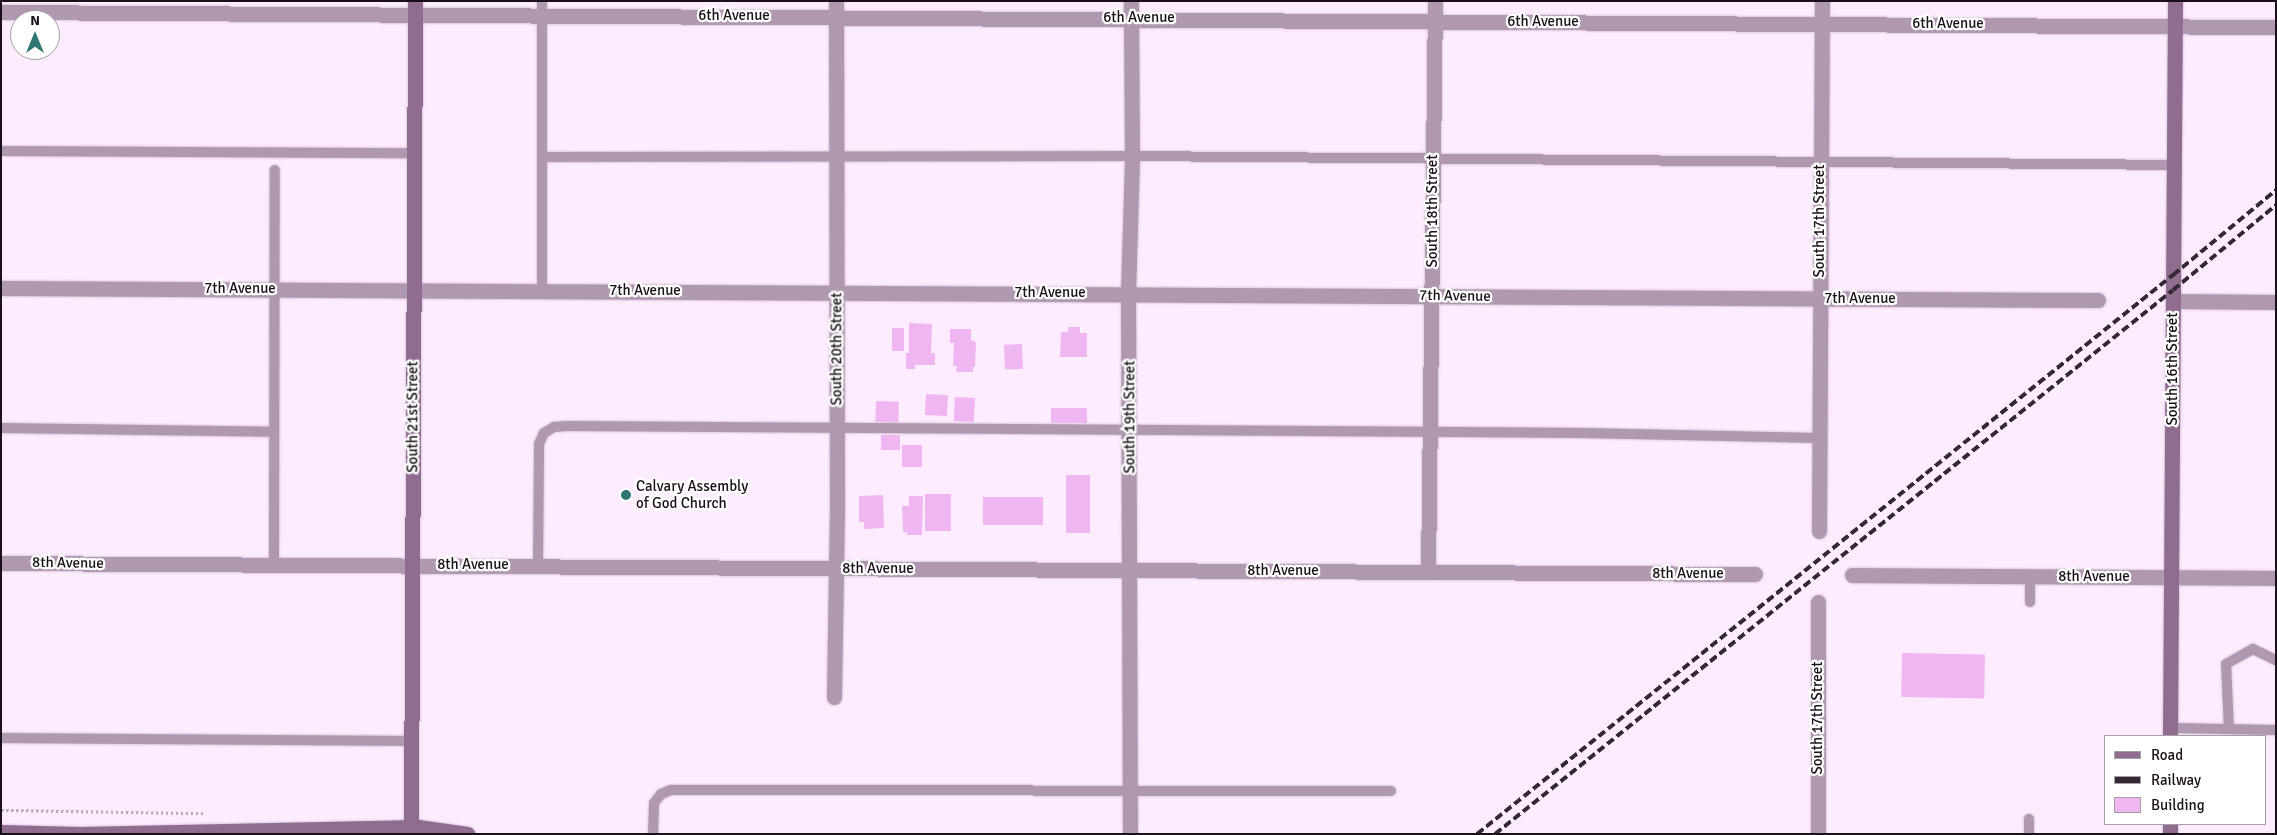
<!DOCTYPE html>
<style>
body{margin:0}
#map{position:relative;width:2277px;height:835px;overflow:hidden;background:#fdecfe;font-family:Signika,sans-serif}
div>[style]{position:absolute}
.building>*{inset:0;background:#f0b6f2;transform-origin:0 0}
.path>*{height:3px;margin-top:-1.5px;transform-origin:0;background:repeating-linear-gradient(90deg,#b8a9b9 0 2.5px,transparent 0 5px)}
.roads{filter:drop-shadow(0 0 1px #d9c9da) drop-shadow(0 0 1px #d9c9da)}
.lane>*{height:10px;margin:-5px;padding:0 5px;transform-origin:5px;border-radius:5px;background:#b198b1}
.street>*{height:15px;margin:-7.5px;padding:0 7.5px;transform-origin:7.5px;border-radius:7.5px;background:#b198b1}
.secondary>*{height:15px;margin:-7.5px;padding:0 7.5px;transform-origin:7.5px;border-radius:7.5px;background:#906c91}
.rail>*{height:4px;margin-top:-2px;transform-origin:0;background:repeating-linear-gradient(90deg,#332833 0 8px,transparent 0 12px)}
.dots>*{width:14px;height:14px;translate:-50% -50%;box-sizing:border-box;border:2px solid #fff;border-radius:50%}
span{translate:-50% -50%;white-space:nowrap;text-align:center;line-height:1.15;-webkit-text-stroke:4.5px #fff;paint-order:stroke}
.street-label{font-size:15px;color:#1a101a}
.poi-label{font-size:15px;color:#1a101a}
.left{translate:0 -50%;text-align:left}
.frame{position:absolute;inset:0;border:2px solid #1a101a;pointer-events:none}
.legend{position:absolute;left:2104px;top:735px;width:162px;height:90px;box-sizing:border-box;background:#fff;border:1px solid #a39fa3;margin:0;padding:6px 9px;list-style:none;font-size:15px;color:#1a101a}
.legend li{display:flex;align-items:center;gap:10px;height:25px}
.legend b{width:25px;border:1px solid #a39fa3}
.north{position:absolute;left:10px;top:10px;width:50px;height:50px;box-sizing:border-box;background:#fff;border:1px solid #a39fa3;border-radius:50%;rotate:0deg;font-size:14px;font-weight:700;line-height:20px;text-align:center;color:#1a101a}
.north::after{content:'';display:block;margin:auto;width:18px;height:22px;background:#2d7672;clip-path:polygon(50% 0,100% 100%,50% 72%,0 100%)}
</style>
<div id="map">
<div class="building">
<div style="clip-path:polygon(909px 323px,932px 324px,931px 353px,935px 353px,935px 365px,915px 365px,915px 369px,906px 369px,906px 353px,909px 353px)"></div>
<div style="clip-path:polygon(1068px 327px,1080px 327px,1080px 333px,1087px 333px,1087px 357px,1060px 357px,1061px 332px,1068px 332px)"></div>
<div style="left:892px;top:328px;width:12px;height:23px"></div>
<div style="clip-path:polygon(950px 329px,971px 329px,971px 340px,976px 342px,975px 367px,973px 367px,973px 372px,956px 372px,957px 366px,953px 366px,954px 343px,950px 343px)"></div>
<div style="left:1022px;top:344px;width:25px;height:18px;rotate:88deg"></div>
<div style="left:926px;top:394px;width:22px;height:21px;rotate:3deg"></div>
<div style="left:955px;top:397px;width:20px;height:24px;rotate:3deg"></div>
<div style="left:876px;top:401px;width:23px;height:21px;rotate:2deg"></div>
<div style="left:1051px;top:408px;width:36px;height:15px"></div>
<div style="left:881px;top:435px;width:19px;height:15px"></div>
<div style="left:902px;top:445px;width:20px;height:22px"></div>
<div style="left:1066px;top:475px;width:24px;height:58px"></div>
<div style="left:951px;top:494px;width:37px;height:26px;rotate:90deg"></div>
<div style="clip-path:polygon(883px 495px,884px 528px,864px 529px,864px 522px,859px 522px,859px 496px)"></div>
<div style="clip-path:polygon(909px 496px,923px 496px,922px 535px,907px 535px,907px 531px,905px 533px,903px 531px,902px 506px,909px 506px)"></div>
<div style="left:983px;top:497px;width:60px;height:28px"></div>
<div style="left:1902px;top:653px;width:83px;height:44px;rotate:1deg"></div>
</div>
<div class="path">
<div style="left:1px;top:810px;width:202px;rotate:0.9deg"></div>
</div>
<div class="roads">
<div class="lane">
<div style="left:1px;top:151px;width:413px;rotate:0.3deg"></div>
<div style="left:542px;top:157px;width:590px;rotate:-0.1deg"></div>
<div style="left:1132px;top:156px;width:1042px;rotate:0.49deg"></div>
<div style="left:542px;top:291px;width:290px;rotate:-90deg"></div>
<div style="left:1px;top:428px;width:273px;rotate:0.8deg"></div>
<div style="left:274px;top:566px;width:396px;rotate:-89.9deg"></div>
<div style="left:538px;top:566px;width:122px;rotate:-89.5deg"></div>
<div style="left:539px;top:444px;width:12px;rotate:-66deg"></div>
<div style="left:544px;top:433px;width:12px;rotate:-31deg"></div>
<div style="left:554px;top:427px;width:12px;rotate:-5deg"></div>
<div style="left:566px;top:426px;width:1018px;rotate:0.39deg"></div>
<div style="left:1584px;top:433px;width:235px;rotate:1.2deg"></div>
<div style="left:2030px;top:602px;width:26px;rotate:-90deg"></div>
<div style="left:2170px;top:728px;width:106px;rotate:1.1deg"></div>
<div style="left:2229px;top:729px;width:65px;rotate:-92.6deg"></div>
<div style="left:2226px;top:664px;width:31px;rotate:-29deg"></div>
<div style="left:2253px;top:649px;width:25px;rotate:26deg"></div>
<div style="left:1px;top:738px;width:410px;rotate:0.4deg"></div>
<div style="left:653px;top:834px;width:31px;rotate:-88deg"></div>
<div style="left:654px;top:803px;width:11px;rotate:-52deg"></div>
<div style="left:661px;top:794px;width:11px;rotate:-22deg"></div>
<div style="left:671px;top:790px;width:720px;rotate:0.08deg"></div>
<div style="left:2029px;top:834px;width:15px;rotate:-90deg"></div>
</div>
<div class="street">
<div style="left:1px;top:12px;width:2275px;rotate:0.38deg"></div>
<div style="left:1px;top:288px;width:2097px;rotate:0.33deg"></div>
<div style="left:2173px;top:301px;width:103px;rotate:0.6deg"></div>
<div style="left:1819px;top:531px;width:530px;rotate:-89.68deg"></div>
<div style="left:1px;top:563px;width:1754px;rotate:0.36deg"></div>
<div style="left:1428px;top:572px;width:571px;rotate:-89.3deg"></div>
<div style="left:1852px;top:575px;width:424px;rotate:0.4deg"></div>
<div style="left:834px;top:697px;width:184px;rotate:-89.1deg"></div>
<div style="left:837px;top:513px;width:512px;rotate:-90.11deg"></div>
<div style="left:1130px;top:834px;width:540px;rotate:-90.21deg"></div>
<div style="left:1128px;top:294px;width:138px;rotate:-88.3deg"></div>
<div style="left:1132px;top:156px;width:155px;rotate:-90.4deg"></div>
<div style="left:1818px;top:834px;width:232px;rotate:-90deg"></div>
</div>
<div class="secondary">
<div style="left:2170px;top:736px;width:735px;rotate:-89.61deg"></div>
<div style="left:411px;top:827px;width:826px;rotate:-89.72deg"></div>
<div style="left:1px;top:832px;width:79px;rotate:1.5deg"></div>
<div style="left:80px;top:834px;width:338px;rotate:-1.2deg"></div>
<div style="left:418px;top:827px;width:50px;rotate:8deg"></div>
<div style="left:2170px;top:834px;width:10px;rotate:-90deg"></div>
</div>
</div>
<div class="rail">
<div style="left:1477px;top:834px;width:893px;rotate:-38.77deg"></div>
<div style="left:2173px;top:275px;width:134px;rotate:-39.5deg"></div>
<div style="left:1495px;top:834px;width:869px;rotate:-38.74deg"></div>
<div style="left:2173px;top:290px;width:134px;rotate:-39.5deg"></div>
</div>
<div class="dots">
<div style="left:626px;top:495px;background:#2d7672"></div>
</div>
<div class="street-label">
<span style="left:734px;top:16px">6th Avenue</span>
<span style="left:1139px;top:18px">6th Avenue</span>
<span style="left:1543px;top:22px">6th Avenue</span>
<span style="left:1948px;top:24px">6th Avenue</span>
<span style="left:1433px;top:211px;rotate:-90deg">South 18th Street</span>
<span style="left:1820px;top:221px;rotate:-90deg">South 17th Street</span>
<span style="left:240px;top:289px">7th Avenue</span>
<span style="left:645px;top:291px">7th Avenue</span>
<span style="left:1050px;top:293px">7th Avenue</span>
<span style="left:1455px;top:296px;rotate:1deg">7th Avenue</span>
<span style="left:1860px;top:299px">7th Avenue</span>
<span style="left:837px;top:349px;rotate:-90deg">South 20th Street</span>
<span style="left:2173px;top:369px;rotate:-90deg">South 16th Street</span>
<span style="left:413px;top:417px;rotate:-90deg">South 21st Street</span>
<span style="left:1130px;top:417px;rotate:-90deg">South 19th Street</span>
<span style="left:68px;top:563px;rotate:1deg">8th Avenue</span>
<span style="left:473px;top:565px">8th Avenue</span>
<span style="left:878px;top:569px">8th Avenue</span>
<span style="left:1283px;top:571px">8th Avenue</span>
<span style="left:1688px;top:574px">8th Avenue</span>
<span style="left:2094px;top:577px">8th Avenue</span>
<span style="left:1818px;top:718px;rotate:-90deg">South 17th Street</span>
</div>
<div class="poi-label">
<span class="left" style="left:636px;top:495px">Calvary Assembly<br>of God Church</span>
</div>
<div class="frame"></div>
<ul class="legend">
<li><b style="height:6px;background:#906c91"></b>Road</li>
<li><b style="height:6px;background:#332833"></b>Railway</li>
<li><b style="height:14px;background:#f0b6f2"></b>Building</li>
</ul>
<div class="north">N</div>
</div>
